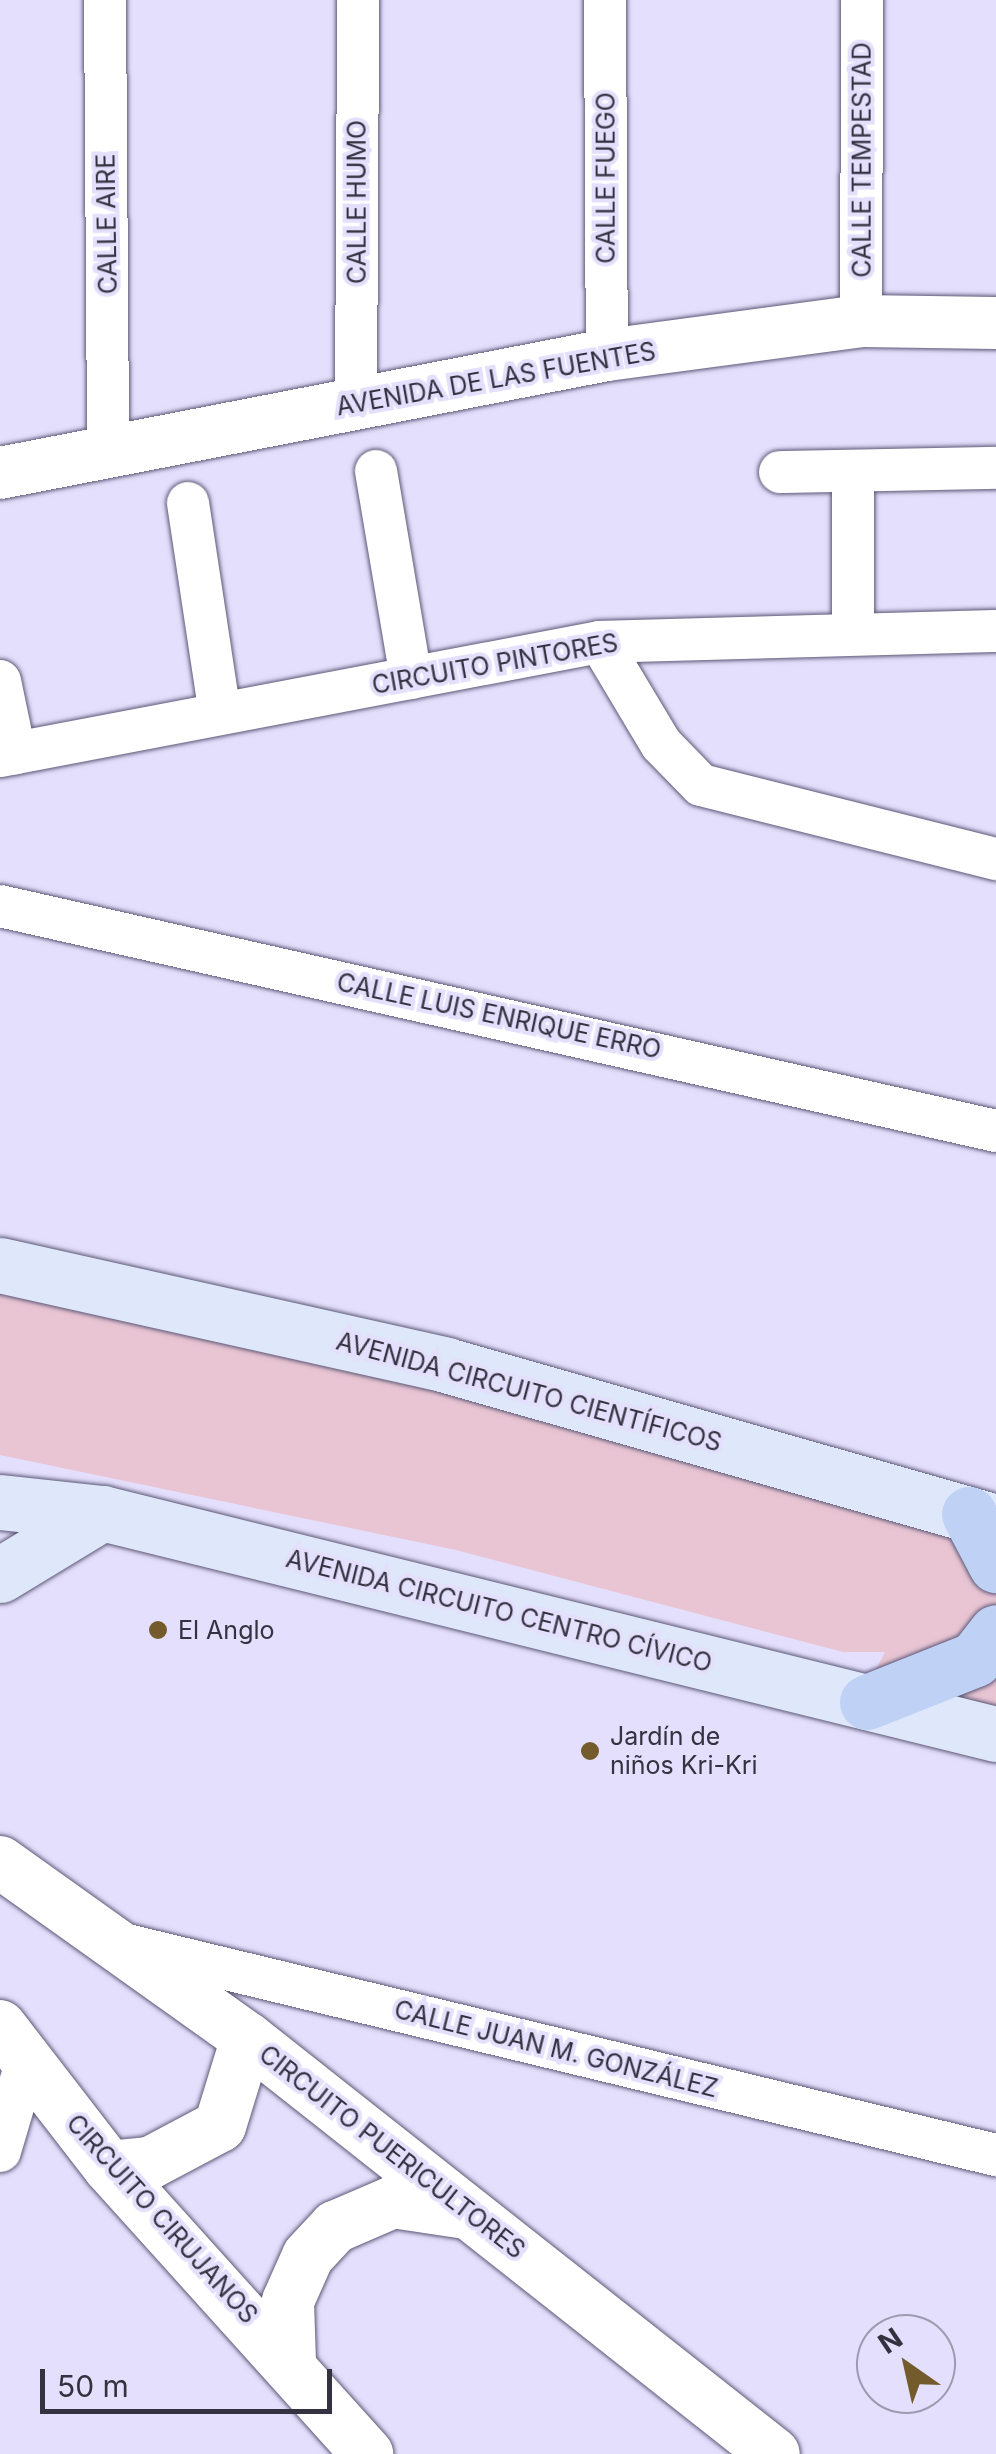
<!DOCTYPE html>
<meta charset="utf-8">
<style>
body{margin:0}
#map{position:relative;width:996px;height:2454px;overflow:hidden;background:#e3dffc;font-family:Inter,sans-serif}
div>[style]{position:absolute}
.green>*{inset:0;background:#e9c5d3}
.roads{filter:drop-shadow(0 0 2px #5d5877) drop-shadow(0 0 2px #5d5877)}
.minor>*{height:42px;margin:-21px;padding:0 21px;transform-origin:21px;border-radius:21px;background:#fff}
.tertiary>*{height:52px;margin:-26px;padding:0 26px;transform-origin:26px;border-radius:26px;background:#fff}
.secondary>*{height:55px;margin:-27.5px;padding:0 27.5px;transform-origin:27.5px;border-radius:27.5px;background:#dfe8fa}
.primary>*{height:55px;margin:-27.5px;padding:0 27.5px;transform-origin:27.5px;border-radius:27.5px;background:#bfd1f4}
.dots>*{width:28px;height:28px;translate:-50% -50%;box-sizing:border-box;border:5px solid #e3dffc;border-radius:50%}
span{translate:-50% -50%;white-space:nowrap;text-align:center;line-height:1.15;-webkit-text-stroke:8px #e3dffc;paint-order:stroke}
.street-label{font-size:25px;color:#343240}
.poi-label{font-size:25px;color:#343240}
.left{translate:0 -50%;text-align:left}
.north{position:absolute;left:856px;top:2314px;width:100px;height:100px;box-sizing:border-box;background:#e3dffc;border:2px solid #9d9ab1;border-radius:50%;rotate:326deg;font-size:28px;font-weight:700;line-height:40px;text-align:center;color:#343240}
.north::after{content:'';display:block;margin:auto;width:35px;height:45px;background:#745b2c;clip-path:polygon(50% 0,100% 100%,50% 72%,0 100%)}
.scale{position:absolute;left:40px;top:2369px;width:292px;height:45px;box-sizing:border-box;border:5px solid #343240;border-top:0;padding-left:12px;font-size:30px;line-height:35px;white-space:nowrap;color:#343240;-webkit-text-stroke:8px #e3dffc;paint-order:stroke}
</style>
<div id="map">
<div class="green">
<div style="clip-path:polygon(0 1281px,443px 1377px,996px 1536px,996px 1716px,871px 1679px,885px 1652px,843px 1652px,456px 1550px,0 1455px)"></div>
</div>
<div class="roads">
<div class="minor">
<div style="left:105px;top:0;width:449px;rotate:89.6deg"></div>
<div style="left:605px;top:0;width:355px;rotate:89.7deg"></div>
<div style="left:861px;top:321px;width:321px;rotate:-89.8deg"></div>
<div style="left:356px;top:405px;width:405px;rotate:-89.7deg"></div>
<div style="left:376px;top:471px;width:210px;rotate:80.4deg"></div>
<div style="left:780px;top:472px;width:216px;rotate:-1.1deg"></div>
<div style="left:188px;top:503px;width:213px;rotate:81.4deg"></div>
<div style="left:853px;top:633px;width:162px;rotate:-90deg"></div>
<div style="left:600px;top:642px;width:119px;rotate:59.1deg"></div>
<div style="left:661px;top:744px;width:57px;rotate:45.7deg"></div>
<div style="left:701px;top:785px;width:304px;rotate:14.1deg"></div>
<div style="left:0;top:681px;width:74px;rotate:78.2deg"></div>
<div style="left:0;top:756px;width:611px;rotate:-10.76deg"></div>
<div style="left:600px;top:642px;width:396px;rotate:-1.6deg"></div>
<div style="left:0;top:906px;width:1021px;rotate:12.73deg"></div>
<div style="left:127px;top:1945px;width:894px;rotate:13.59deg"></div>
<div style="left:0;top:2151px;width:95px;rotate:-73.5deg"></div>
</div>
<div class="tertiary">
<div style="left:0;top:473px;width:618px;rotate:-11deg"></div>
<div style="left:607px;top:355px;width:256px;rotate:-7.6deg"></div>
<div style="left:861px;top:321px;width:135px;rotate:0.8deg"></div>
<div style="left:0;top:1862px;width:303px;rotate:35.5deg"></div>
<div style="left:247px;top:2038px;width:671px;rotate:38.29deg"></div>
<div style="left:0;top:2026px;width:178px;rotate:52.3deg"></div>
<div style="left:109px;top:2167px;width:386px;rotate:48deg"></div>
<div style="left:109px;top:2167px;width:41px;rotate:-5.6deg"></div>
<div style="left:150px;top:2163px;width:79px;rotate:-27.9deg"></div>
<div style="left:220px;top:2126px;width:92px;rotate:-72.9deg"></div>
<div style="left:290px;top:2362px;width:61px;rotate:-91.9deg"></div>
<div style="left:288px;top:2301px;width:49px;rotate:-66deg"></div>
<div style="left:308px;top:2256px;width:40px;rotate:-47deg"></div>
<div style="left:335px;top:2227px;width:63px;rotate:-23.3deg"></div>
<div style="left:393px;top:2202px;width:74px;rotate:8.6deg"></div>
</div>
<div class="secondary">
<div style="left:0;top:1265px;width:457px;rotate:12.6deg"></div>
<div style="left:446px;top:1365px;width:572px;rotate:15.93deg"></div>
<div style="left:0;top:1502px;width:103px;rotate:6.2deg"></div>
<div style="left:102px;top:1513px;width:921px;rotate:13.89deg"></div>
<div style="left:0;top:1575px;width:119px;rotate:-31.3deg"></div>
</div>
<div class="primary">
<div style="left:969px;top:1514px;width:58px;rotate:62.1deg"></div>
<div style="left:867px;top:1702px;width:116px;rotate:-21.7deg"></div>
<div style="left:975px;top:1659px;width:34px;rotate:-52deg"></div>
</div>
</div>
<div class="dots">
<div style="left:158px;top:1630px;background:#745b2c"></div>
<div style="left:590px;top:1751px;background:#745b2c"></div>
</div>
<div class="street-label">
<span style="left:862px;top:160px;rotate:-90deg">CALLE TEMPESTAD</span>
<span style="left:606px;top:178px;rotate:-90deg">CALLE FUEGO</span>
<span style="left:357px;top:202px;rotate:-90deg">CALLE HUMO</span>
<span style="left:107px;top:224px;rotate:-91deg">CALLE AIRE</span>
<span style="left:496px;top:379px;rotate:-10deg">AVENIDA DE LAS FUENTES</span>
<span style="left:495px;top:664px;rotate:-10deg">CIRCUITO PINTORES</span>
<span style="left:499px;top:1016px;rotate:12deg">CALLE LUIS ENRIQUE ERRO</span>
<span style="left:529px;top:1392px;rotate:15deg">AVENIDA CIRCUITO CIENTÍFICOS</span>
<span style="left:499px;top:1611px;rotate:14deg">AVENIDA CIRCUITO CENTRO CÍVICO</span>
<span style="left:556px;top:2049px;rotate:14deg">CALLE JUAN M. GONZÁLEZ</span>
<span style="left:392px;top:2152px;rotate:38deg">CIRCUITO PUERICULTORES</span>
<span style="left:162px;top:2219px;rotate:48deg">CIRCUITO CIRUJANOS</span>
</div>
<div class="poi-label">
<span class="left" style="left:178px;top:1630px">El Anglo</span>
<span class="left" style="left:610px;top:1751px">Jardín de<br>niños Kri-Kri</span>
</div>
<div class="north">N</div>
<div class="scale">50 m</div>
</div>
